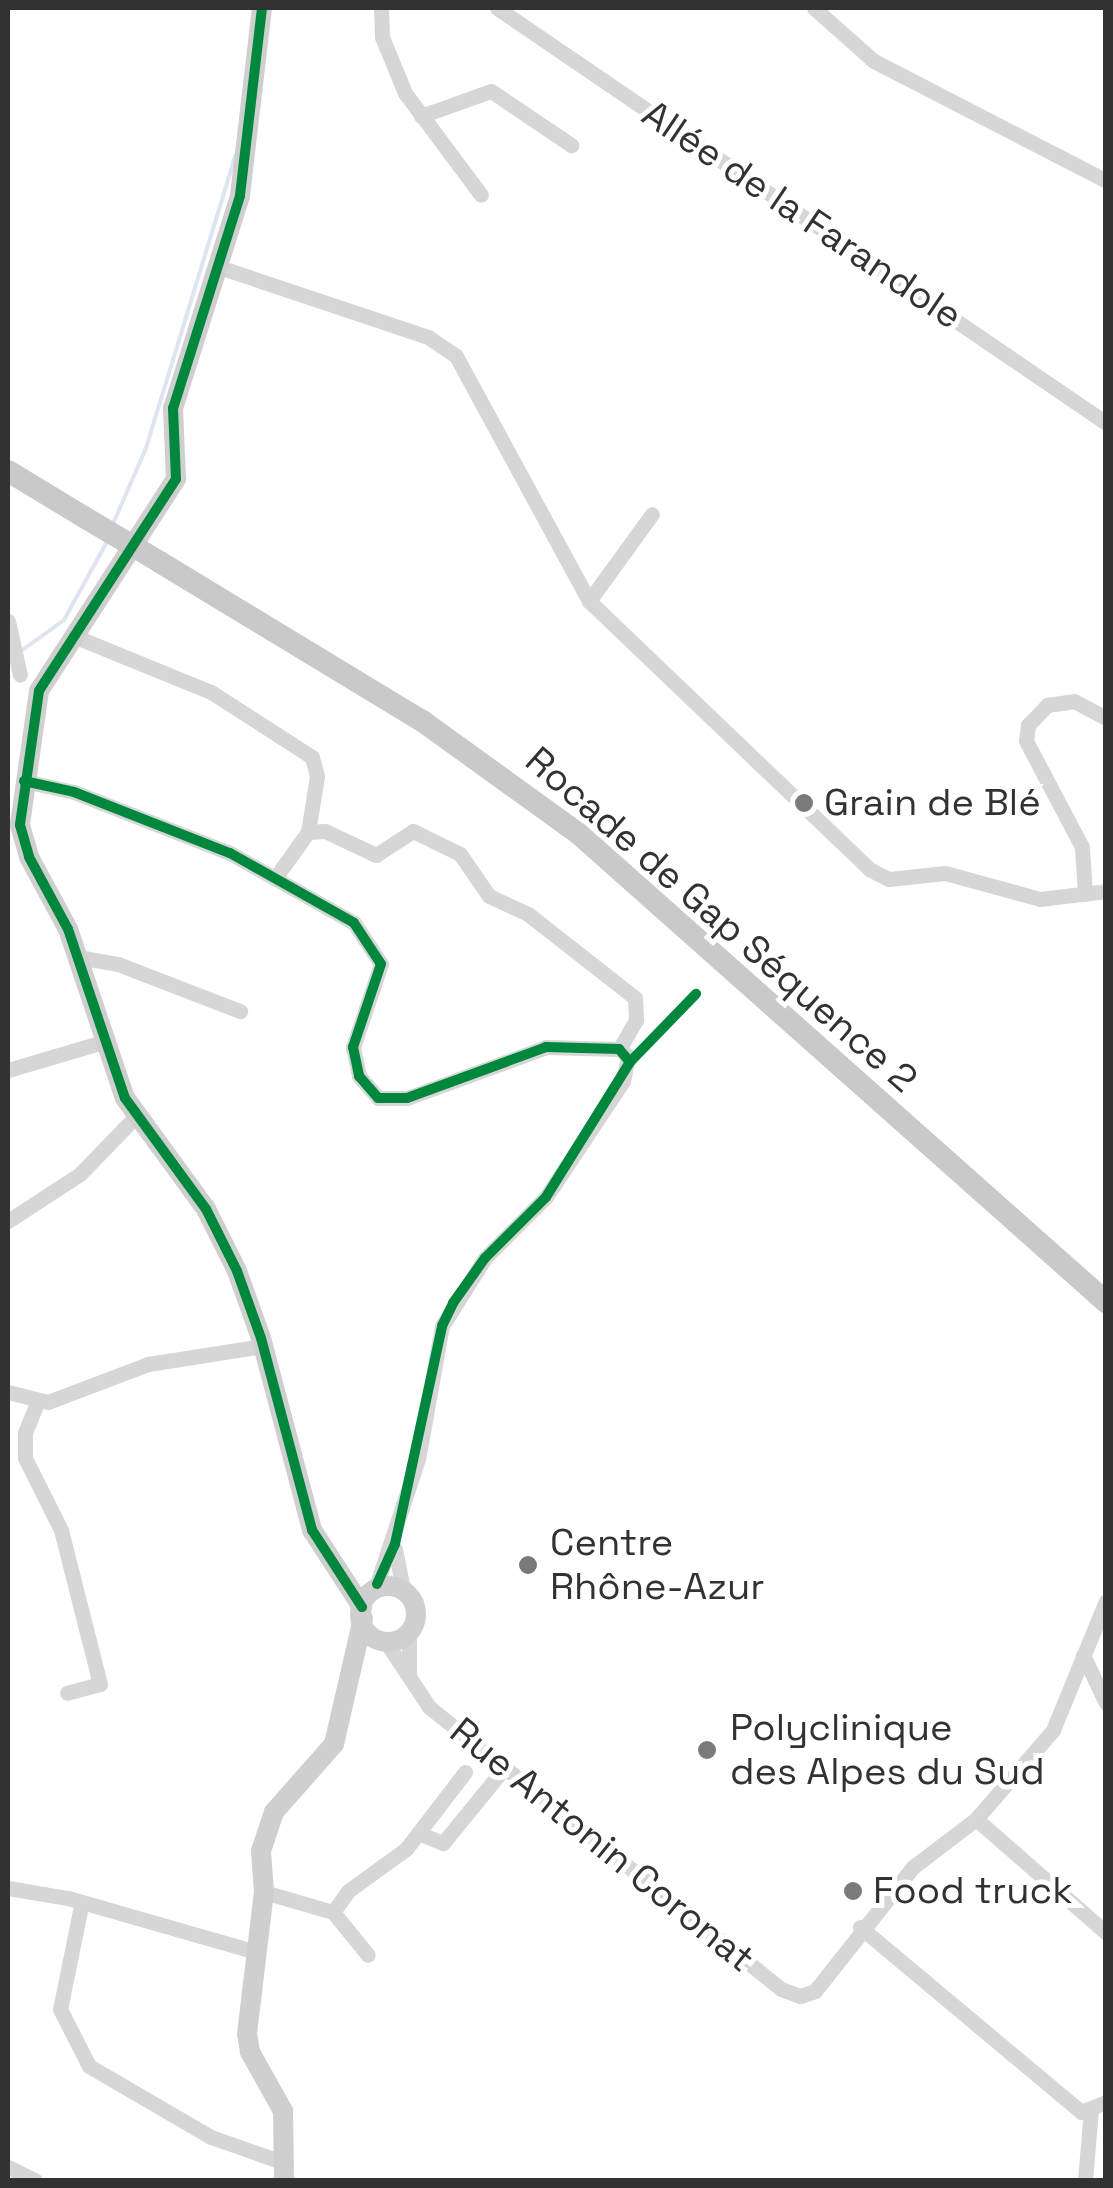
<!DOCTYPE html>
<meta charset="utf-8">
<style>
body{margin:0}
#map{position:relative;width:1113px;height:2188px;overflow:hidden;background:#fff;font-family:"Space Grotesk",sans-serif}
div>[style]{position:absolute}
.stream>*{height:4px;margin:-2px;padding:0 2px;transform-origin:2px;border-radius:2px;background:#dee4f0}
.street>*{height:15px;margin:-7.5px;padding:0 7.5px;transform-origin:7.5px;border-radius:7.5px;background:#d6d6d6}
.secondary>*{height:20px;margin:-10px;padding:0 10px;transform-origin:10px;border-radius:10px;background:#cfcfcf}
.secondary>.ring{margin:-10px;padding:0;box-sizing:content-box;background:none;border:20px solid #cfcfcf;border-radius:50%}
.primary>*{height:22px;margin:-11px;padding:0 11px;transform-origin:11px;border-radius:11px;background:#c9c9c9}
.primary-bridge>*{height:22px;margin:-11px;padding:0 11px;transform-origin:11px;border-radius:11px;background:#c9c9c9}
.cycleway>*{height:10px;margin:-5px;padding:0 5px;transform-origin:5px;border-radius:5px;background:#00873e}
.dots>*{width:28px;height:28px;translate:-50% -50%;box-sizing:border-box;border:5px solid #fff;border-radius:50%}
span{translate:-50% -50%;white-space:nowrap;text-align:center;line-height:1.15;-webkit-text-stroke:10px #fff;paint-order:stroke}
.street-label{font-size:38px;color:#323232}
.poi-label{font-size:38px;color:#323232}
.left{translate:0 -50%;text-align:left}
.frame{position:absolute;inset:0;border:10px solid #323232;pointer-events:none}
</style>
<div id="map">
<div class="stream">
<div style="left:112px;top:526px;width:85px;rotate:-66.4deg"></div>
<div style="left:146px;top:448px;width:305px;rotate:-73deg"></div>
<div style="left:21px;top:651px;width:53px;rotate:-35.8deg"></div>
<div style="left:64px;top:620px;width:91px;rotate:-61.2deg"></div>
</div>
<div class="street">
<div style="left:381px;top:8px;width:29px;rotate:88deg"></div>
<div style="left:382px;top:37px;width:61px;rotate:67.7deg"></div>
<div style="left:405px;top:93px;width:127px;rotate:53.3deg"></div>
<div style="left:497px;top:8px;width:737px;rotate:34.27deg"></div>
<div style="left:814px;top:8px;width:80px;rotate:41.5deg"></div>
<div style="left:874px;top:61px;width:261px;rotate:27.3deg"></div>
<div style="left:421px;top:116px;width:74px;rotate:-19.7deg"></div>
<div style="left:491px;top:91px;width:97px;rotate:34deg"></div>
<div style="left:219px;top:267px;width:220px;rotate:18.5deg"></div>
<div style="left:428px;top:337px;width:34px;rotate:34deg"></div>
<div style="left:456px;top:356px;width:279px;rotate:61.5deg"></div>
<div style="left:589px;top:601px;width:388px;rotate:43.7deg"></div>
<div style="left:869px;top:869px;width:22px;rotate:27deg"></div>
<div style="left:889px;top:879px;width:56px;rotate:-6.1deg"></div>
<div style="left:945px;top:873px;width:98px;rotate:15.3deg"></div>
<div style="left:1040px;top:899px;width:66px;rotate:-6.9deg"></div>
<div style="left:589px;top:601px;width:107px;rotate:-54.1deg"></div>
<div style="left:8px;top:621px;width:55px;rotate:77.5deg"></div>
<div style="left:76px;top:637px;width:146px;rotate:22.2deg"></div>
<div style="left:211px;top:692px;width:120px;rotate:32.8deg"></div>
<div style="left:312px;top:757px;width:20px;rotate:75deg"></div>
<div style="left:317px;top:776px;width:57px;rotate:99.1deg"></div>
<div style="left:308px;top:832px;width:57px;rotate:125.7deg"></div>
<div style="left:24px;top:781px;width:51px;rotate:12.4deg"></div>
<div style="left:74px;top:792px;width:168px;rotate:21.4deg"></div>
<div style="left:230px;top:853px;width:142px;rotate:29.4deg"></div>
<div style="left:354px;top:923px;width:49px;rotate:56.6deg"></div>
<div style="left:381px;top:964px;width:88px;rotate:108.6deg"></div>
<div style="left:353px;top:1047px;width:30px;rotate:78deg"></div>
<div style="left:359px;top:1076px;width:29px;rotate:49deg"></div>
<div style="left:378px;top:1098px;width:29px"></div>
<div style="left:407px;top:1098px;width:148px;rotate:-20.1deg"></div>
<div style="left:546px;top:1047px;width:73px;rotate:1.6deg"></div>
<div style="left:619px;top:1049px;width:11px;rotate:38deg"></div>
<div style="left:628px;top:1056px;width:25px;rotate:101deg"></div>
<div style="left:623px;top:1081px;width:139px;rotate:123.6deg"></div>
<div style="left:546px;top:1197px;width:86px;rotate:135deg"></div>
<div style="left:485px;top:1258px;width:80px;rotate:122.3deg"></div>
<div style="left:442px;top:1326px;width:135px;rotate:100.2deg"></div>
<div style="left:418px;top:1459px;width:132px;rotate:108.2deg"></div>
<div style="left:308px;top:832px;width:17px;rotate:-3deg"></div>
<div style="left:325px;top:831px;width:56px;rotate:25.2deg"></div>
<div style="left:376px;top:855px;width:44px;rotate:-33deg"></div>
<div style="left:413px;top:831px;width:52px;rotate:26.1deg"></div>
<div style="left:460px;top:854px;width:51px;rotate:55.4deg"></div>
<div style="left:489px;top:896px;width:43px;rotate:24.8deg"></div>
<div style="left:528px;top:914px;width:136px;rotate:38.1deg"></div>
<div style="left:635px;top:998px;width:22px;rotate:87deg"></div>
<div style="left:636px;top:1020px;width:34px;rotate:120deg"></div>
<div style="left:1085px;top:894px;width:47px;rotate:-93.7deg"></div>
<div style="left:1082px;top:847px;width:120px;rotate:-117.8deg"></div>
<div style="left:1026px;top:741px;width:16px;rotate:-83deg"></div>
<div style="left:1028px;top:725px;width:28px;rotate:-46deg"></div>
<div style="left:1047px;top:705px;width:27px;rotate:-8deg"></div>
<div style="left:1074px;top:701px;width:36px;rotate:28deg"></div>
<div style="left:78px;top:957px;width:41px;rotate:9.9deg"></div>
<div style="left:118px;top:964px;width:131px;rotate:21.1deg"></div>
<div style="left:8px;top:1070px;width:99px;rotate:-16.4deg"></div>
<div style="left:8px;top:1221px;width:86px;rotate:-33.1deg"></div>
<div style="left:80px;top:1174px;width:79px;rotate:-46deg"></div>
<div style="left:8px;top:1392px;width:41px;rotate:14deg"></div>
<div style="left:48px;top:1402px;width:107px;rotate:-20.8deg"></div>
<div style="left:148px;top:1364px;width:116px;rotate:-8.9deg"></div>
<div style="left:37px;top:1403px;width:32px;rotate:112deg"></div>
<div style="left:25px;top:1433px;width:25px;rotate:90deg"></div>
<div style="left:25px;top:1458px;width:80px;rotate:63.4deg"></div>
<div style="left:61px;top:1530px;width:159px;rotate:75.8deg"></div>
<div style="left:100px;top:1684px;width:34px;rotate:165deg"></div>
<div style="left:395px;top:1549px;width:41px;rotate:78.7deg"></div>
<div style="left:409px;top:1636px;width:39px;rotate:90deg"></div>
<div style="left:388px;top:1645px;width:74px;rotate:56.5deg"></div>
<div style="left:429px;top:1707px;width:451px;rotate:38.7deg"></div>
<div style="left:781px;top:1989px;width:20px;rotate:20deg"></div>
<div style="left:800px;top:1996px;width:16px;rotate:-18deg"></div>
<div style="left:815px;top:1991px;width:158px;rotate:-51.7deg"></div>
<div style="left:913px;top:1867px;width:79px;rotate:-37.3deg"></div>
<div style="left:976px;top:1819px;width:118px;rotate:-49.1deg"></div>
<div style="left:1053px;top:1730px;width:139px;rotate:-67.7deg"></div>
<div style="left:1083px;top:1655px;width:53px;rotate:64.4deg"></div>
<div style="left:976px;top:1819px;width:173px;rotate:41.2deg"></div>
<div style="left:418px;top:1833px;width:27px;rotate:22deg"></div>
<div style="left:443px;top:1843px;width:98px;rotate:-50.8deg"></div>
<div style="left:8px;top:1888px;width:61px;rotate:9.5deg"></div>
<div style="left:68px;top:1898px;width:196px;rotate:16deg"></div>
<div style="left:264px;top:1892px;width:72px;rotate:16.2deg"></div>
<div style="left:333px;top:1912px;width:55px;rotate:50.9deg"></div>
<div style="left:81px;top:1906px;width:105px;rotate:101.5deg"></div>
<div style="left:60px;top:2009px;width:64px;rotate:63deg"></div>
<div style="left:89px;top:2066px;width:141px;rotate:30.2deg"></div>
<div style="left:211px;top:2137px;width:78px;rotate:19.4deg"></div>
<div style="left:333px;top:1912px;width:26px;rotate:-54deg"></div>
<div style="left:348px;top:1891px;width:72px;rotate:-35.9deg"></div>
<div style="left:406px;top:1849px;width:97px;rotate:-52.5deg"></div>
<div style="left:860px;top:1927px;width:288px;rotate:39.9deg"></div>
<div style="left:1081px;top:2112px;width:27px;rotate:-22deg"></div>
<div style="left:8px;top:2167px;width:30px;rotate:26deg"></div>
<div style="left:1085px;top:2180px;width:70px;rotate:-85.1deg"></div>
</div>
<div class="secondary">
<div style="left:262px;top:8px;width:189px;rotate:96.7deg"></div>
<div style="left:240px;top:196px;width:222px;rotate:107.5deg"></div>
<div style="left:173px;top:408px;width:71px;rotate:87.6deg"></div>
<div style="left:176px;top:479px;width:252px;rotate:122.9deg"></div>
<div style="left:39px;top:691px;width:135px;rotate:98.1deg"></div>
<div style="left:20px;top:825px;width:33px;rotate:74deg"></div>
<div style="left:29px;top:857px;width:82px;rotate:61.6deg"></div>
<div style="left:68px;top:929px;width:178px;rotate:71.4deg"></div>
<div style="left:125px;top:1098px;width:137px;rotate:53.9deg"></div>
<div style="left:206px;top:1209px;width:69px;rotate:63.4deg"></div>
<div style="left:237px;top:1271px;width:71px;rotate:70.3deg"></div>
<div style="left:261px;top:1338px;width:199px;rotate:75.1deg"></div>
<div style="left:312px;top:1530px;width:92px;rotate:57deg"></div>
<div class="ring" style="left:360px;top:1586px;width:36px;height:36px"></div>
<div style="left:284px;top:2180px;width:69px;rotate:-90.8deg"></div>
<div style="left:283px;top:2111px;width:68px;rotate:-119.2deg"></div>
<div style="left:250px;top:2052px;width:18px;rotate:-99deg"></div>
<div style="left:247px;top:2034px;width:143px;rotate:-83.2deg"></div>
<div style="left:264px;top:1892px;width:41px;rotate:-94.2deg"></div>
<div style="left:261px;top:1851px;width:41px;rotate:-71.6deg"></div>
<div style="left:274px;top:1812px;width:91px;rotate:-48.6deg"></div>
<div style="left:334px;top:1744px;width:129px;rotate:-77deg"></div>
</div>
<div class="primary">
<div style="left:8px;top:471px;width:89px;rotate:31.2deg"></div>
<div style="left:158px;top:561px;width:307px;rotate:31.2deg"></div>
<div style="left:421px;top:720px;width:195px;rotate:35.8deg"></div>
<div style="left:579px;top:834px;width:705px;rotate:41.61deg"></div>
</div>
<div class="primary-bridge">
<div style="left:84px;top:517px;width:86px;rotate:30.7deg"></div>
</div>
<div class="cycleway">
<div style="left:262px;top:8px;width:189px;rotate:96.7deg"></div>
<div style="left:240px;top:196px;width:222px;rotate:107.5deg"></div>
<div style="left:173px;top:408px;width:71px;rotate:87.6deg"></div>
<div style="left:176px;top:479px;width:252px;rotate:122.9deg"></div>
<div style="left:39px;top:691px;width:135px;rotate:98.1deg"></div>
<div style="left:20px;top:825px;width:33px;rotate:74deg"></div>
<div style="left:29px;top:857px;width:82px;rotate:61.6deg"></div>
<div style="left:68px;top:929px;width:178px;rotate:71.4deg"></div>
<div style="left:125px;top:1098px;width:137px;rotate:53.9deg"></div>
<div style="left:206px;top:1209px;width:69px;rotate:63.4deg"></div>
<div style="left:237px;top:1271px;width:71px;rotate:70.3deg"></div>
<div style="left:261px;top:1338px;width:199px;rotate:75.1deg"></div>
<div style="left:312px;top:1530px;width:92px;rotate:57deg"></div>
<div style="left:24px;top:781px;width:51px;rotate:12.4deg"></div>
<div style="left:74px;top:792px;width:168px;rotate:21.4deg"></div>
<div style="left:230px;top:853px;width:142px;rotate:29.4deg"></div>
<div style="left:354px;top:923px;width:49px;rotate:56.6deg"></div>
<div style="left:381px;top:964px;width:88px;rotate:108.6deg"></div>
<div style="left:353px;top:1047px;width:30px;rotate:78deg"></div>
<div style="left:359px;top:1076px;width:29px;rotate:49deg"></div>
<div style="left:378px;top:1098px;width:29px"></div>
<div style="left:407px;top:1098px;width:148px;rotate:-20.1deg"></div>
<div style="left:546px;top:1047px;width:73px;rotate:1.6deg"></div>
<div style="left:619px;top:1049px;width:17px;rotate:50deg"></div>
<div style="left:377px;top:1584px;width:44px;rotate:-65.8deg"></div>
<div style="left:395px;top:1544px;width:223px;rotate:-77.8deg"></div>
<div style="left:442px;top:1326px;width:25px;rotate:-64deg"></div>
<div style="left:453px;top:1303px;width:55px;rotate:-54.6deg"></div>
<div style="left:485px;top:1258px;width:86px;rotate:-45deg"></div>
<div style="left:546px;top:1197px;width:159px;rotate:-58.1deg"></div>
<div style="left:630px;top:1062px;width:95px;rotate:-45.9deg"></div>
</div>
<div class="dots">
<div style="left:804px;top:803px;background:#7a7a7a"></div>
<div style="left:528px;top:1565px;background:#7a7a7a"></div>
<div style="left:707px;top:1750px;background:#7a7a7a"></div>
<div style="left:853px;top:1891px;background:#7a7a7a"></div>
</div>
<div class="street-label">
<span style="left:802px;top:215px;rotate:34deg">Allée de la Farandole</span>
<span style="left:721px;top:920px;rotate:41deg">Rocade de Gap Séquence 2</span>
<span style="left:602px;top:1845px;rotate:39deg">Rue Antonin Coronat</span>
</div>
<div class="poi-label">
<span class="left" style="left:824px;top:803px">Grain de Blé</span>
<span class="left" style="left:550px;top:1565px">Centre<br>Rhône-Azur</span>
<span class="left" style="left:730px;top:1750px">Polyclinique<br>des Alpes du Sud</span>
<span class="left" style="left:873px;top:1891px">Food truck</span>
</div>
<div class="frame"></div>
</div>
